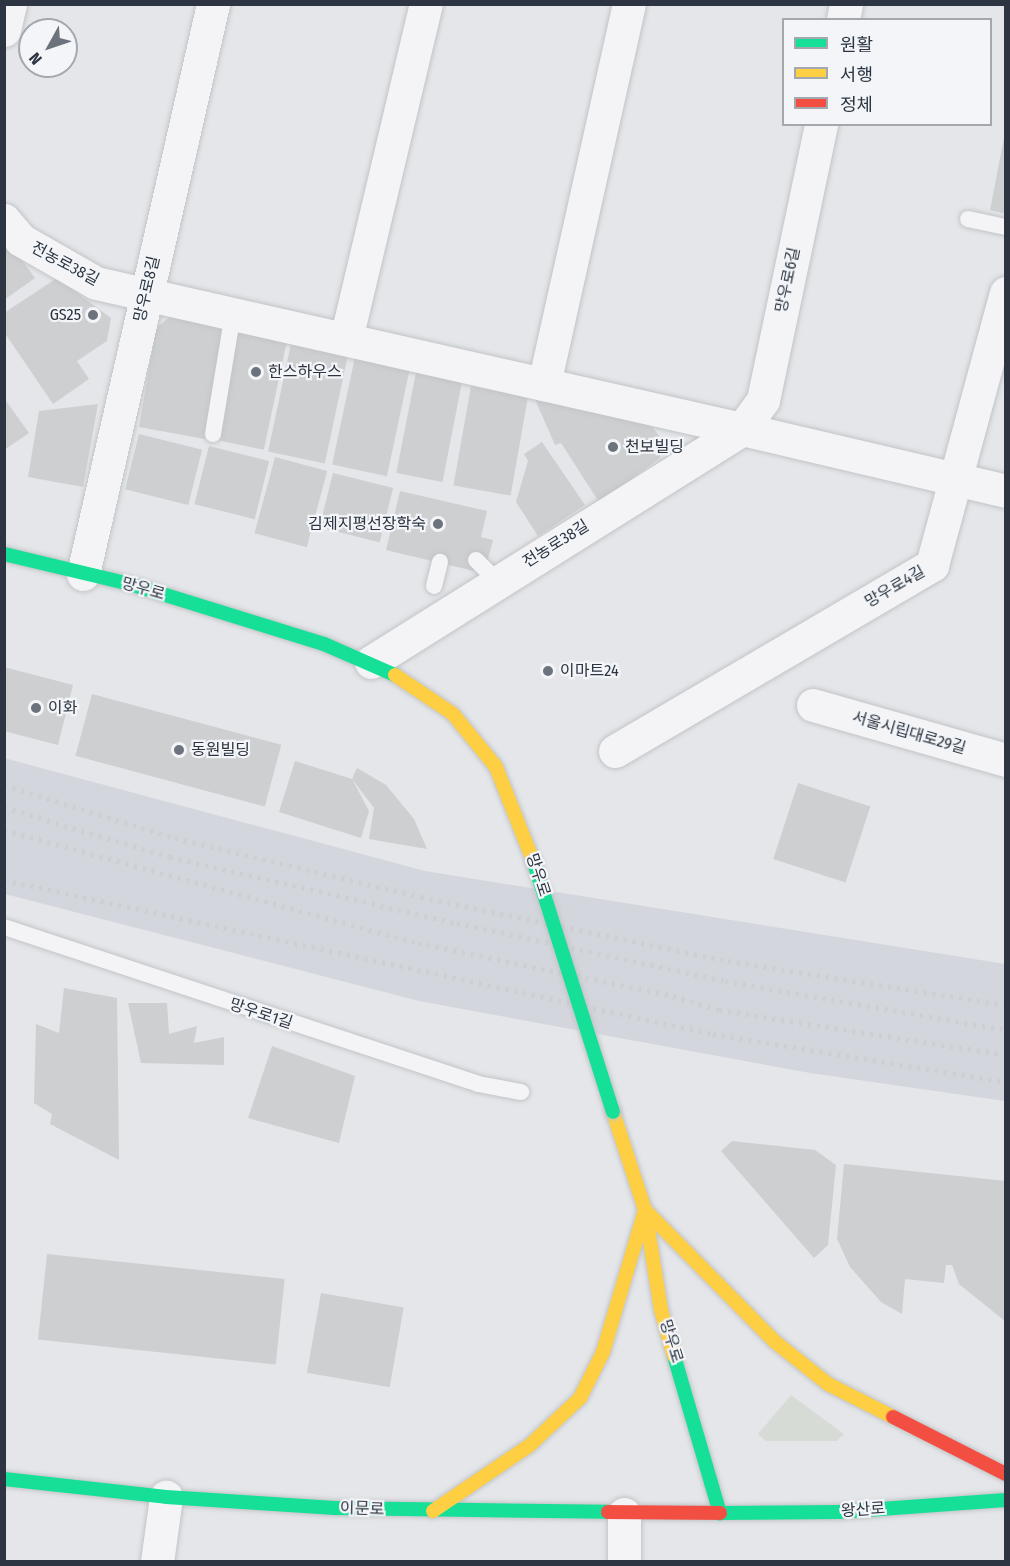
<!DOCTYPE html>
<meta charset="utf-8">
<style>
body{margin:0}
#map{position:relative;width:1010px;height:1566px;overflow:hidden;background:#e4e6e9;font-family:"Fira Sans Condensed","Noto Sans KR",sans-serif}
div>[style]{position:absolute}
.built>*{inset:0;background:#d3d6dc}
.green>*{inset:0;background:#d6dcd5}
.building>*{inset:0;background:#cdcfd1;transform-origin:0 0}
.roads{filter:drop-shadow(0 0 2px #c2c4c7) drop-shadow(0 0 2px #c2c4c7)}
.lane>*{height:16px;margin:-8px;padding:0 8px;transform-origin:8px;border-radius:8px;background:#f4f4f6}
.street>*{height:33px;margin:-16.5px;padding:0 16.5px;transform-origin:16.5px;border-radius:16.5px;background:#f4f4f6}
.fast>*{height:14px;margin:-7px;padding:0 7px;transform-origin:7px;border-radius:7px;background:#16e098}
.slow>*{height:14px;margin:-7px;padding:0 7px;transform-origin:7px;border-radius:7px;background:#ffcf43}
.jam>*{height:14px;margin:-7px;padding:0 7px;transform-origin:7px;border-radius:7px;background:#f24e42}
.rail>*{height:4.5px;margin-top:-2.25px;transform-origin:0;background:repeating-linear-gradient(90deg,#cdcfd1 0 3px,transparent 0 9px)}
.bridges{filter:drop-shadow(0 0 2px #c1c3c6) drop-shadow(0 0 2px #c1c3c6)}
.fast-bridge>*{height:14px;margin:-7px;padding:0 7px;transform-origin:7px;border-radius:7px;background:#16e098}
.dots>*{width:16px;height:16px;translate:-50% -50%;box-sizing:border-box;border:3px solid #f3f5f8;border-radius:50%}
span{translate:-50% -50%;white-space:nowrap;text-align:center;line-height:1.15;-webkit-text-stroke:4.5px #f3f5f8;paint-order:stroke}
.street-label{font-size:16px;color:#2c3541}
.poi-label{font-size:16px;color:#2c3541}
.right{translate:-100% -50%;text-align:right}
.left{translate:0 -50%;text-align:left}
.frame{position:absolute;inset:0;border:6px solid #2c3541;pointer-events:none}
.legend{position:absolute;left:782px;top:18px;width:210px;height:108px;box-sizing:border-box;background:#f3f5f8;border:2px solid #a3a8af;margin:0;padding:8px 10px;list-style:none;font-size:18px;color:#2c3541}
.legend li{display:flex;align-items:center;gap:12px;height:30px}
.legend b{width:30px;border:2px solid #a3a8af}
.north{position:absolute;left:18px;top:18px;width:60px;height:60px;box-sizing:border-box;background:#f3f5f8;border:2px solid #a3a8af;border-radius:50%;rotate:230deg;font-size:16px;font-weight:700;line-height:24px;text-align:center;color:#2c3541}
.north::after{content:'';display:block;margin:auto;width:21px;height:27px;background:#6c737c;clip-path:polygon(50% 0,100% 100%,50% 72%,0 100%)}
</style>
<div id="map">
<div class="built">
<div style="clip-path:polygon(4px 758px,425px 871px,1005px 964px,1005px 1101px,810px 1073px,419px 1001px,5px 894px)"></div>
</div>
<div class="green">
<div style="clip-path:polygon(791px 1395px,844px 1434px,837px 1441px,766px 1441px,758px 1434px)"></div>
</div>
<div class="building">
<div style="clip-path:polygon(1004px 138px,1006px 138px,1006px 214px,990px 210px)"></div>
<div style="clip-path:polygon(4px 235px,35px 278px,4px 300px)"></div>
<div style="clip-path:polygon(57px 278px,111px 318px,107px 341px,77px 361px,89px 379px,53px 404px,4px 332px,4px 313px)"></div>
<div style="clip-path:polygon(176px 312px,226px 322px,205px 439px,139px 427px,156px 328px)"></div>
<div style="left:239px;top:326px;width:50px;height:116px;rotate:12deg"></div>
<div style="left:292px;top:339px;width:58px;height:115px;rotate:12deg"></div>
<div style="left:355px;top:357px;width:56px;height:110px;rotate:12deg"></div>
<div style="left:416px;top:372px;width:47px;height:103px;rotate:11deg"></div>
<div style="left:471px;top:386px;width:58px;height:101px;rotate:10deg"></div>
<div style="clip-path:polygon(534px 397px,649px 423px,661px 438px,660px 458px,599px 502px,561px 443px,555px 445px)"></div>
<div style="clip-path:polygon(4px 398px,29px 433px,4px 450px)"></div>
<div style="clip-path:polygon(98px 404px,83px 487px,28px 477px,39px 411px)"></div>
<div style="left:139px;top:434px;width:65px;height:57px;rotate:14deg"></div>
<div style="clip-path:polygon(542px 442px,585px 505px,538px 536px,516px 502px,528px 461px,524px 454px)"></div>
<div style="left:209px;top:446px;width:62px;height:60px;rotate:14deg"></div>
<div style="left:275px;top:457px;width:54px;height:79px;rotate:15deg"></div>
<div style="left:333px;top:473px;width:62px;height:56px;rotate:14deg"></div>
<div style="clip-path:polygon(400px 491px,487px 511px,481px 537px,493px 540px,487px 563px,476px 560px,474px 571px,386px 550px)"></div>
<div style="clip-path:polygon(4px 667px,73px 685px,58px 745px,4px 731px)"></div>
<div style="left:92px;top:694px;width:196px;height:64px;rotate:15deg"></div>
<div style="clip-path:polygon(295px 761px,352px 779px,369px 811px,361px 838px,279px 812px)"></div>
<div style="clip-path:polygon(357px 768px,386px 785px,414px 819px,427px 849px,369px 839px,374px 808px,352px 779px)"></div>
<div style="left:798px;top:783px;width:76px;height:80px;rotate:18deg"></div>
<div style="clip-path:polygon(64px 988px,117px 998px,119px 1160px,50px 1124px,52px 1114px,34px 1103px,36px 1024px,59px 1033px)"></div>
<div style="clip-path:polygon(128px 1003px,167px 1003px,169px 1034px,197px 1026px,194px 1043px,224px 1037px,224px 1065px,141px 1063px)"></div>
<div style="clip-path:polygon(272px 1046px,355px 1076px,339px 1143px,248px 1118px)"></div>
<div style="clip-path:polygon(732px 1141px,815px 1150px,836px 1165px,828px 1245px,814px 1258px,721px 1151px)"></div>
<div style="clip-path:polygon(844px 1164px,1006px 1181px,1006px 1322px,959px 1284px,952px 1265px,946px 1265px,944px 1283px,905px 1279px,902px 1314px,881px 1302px,850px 1267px,837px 1239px)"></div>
<div style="left:47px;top:1254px;width:239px;height:86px;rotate:6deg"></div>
<div style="left:321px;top:1293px;width:84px;height:81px;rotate:10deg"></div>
</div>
<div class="roads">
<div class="lane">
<div style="left:968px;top:219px;width:39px;rotate:12deg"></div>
<div style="left:213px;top:434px;width:123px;rotate:-80.6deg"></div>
<div style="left:476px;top:560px;width:30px;rotate:45deg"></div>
<div style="left:434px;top:586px;width:25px;rotate:-76deg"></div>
<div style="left:4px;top:927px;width:499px;rotate:18.3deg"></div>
<div style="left:478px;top:1084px;width:44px;rotate:10.5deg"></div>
</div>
<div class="street">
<div style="left:843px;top:20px;width:16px;rotate:-79deg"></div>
<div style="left:4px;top:30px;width:27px;rotate:-77deg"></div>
<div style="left:4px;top:220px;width:26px;rotate:50deg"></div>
<div style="left:21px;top:240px;width:86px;rotate:29.8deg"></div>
<div style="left:96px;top:283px;width:662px;rotate:12.74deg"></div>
<div style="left:742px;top:429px;width:36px;rotate:-54deg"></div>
<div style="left:763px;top:400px;width:282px;rotate:-78.1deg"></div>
<div style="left:346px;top:339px;width:344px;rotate:-76.6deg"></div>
<div style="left:544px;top:384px;width:389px;rotate:-77.4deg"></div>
<div style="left:83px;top:574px;width:585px;rotate:-77.15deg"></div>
<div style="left:371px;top:662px;width:438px;rotate:-32.1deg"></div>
<div style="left:742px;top:429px;width:271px;rotate:13.2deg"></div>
<div style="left:813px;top:705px;width:201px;rotate:15.9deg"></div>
<div style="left:615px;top:751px;width:368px;rotate:-30.4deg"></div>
<div style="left:932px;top:565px;width:282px;rotate:-74.8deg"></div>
<div style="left:624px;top:1514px;width:48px;rotate:90deg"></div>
<div style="left:157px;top:1562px;width:66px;rotate:-82.1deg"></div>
</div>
<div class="fast">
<div style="left:4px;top:554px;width:130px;rotate:13.4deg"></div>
<div style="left:130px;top:584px;width:203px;rotate:17.2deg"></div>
<div style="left:324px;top:644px;width:77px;rotate:23.6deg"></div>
<div style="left:674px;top:1356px;width:164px;rotate:73.7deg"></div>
<div style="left:720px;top:1513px;width:119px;rotate:-0.5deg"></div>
<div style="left:839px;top:1512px;width:167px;rotate:-4.1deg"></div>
<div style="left:4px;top:1479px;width:163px;rotate:6.3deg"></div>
<div style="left:166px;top:1497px;width:169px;rotate:3.7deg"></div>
<div style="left:335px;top:1508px;width:273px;rotate:0.8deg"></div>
</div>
<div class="slow">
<div style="left:395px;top:675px;width:70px;rotate:33.9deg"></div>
<div style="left:453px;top:714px;width:68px;rotate:50.9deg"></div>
<div style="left:496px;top:767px;width:103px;rotate:68.4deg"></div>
<div style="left:613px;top:1112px;width:103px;rotate:71.9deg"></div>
<div style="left:645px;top:1210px;width:101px;rotate:80.9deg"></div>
<div style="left:661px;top:1310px;width:48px;rotate:74.2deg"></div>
<div style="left:645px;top:1210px;width:184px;rotate:45.4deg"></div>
<div style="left:774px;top:1341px;width:69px;rotate:38.5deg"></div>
<div style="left:828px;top:1384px;width:73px;rotate:26.9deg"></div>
<div style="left:433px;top:1511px;width:117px;rotate:-34.2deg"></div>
<div style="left:530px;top:1445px;width:69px;rotate:-43.2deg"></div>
<div style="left:580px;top:1398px;width:51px;rotate:-63.4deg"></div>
<div style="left:603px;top:1352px;width:148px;rotate:-73.5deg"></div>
</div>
<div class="jam">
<div style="left:893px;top:1417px;width:127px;rotate:26.8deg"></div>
<div style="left:608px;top:1512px;width:112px;rotate:0.5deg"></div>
</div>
</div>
<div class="rail">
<div style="left:4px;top:785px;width:179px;rotate:17.2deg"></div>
<div style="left:175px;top:838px;width:253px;rotate:13.5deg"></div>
<div style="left:421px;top:897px;width:314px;rotate:11.8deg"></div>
<div style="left:728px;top:961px;width:281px;rotate:9deg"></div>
<div style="left:4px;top:807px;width:173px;rotate:16.8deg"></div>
<div style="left:170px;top:857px;width:294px;rotate:13deg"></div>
<div style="left:457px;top:923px;width:274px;rotate:12.2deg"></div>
<div style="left:725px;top:981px;width:285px;rotate:9.9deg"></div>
<div style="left:4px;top:830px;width:429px;rotate:15.3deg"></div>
<div style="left:418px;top:943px;width:260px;rotate:11.7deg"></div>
<div style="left:673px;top:996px;width:48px;rotate:16.9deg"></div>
<div style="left:719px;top:1010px;width:291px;rotate:8.9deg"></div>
<div style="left:4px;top:880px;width:726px;rotate:12.25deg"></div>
<div style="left:713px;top:1034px;width:297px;rotate:9.3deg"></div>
</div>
<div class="bridges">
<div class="fast-bridge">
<div style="left:534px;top:863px;width:261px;rotate:72.4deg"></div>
</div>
</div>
<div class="dots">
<div style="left:93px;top:315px;background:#6c737c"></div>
<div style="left:256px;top:372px;background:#6c737c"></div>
<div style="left:613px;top:447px;background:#6c737c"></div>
<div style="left:438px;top:524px;background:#6c737c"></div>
<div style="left:548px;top:671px;background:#6c737c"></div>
<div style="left:36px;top:708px;background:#6c737c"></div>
<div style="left:179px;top:750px;background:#6c737c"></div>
</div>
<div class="street-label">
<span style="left:65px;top:264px;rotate:28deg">전농로38길</span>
<span style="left:788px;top:280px;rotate:-78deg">망우로6길</span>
<span style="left:147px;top:289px;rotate:-77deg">망우로8길</span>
<span style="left:556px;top:544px;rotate:-32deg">전농로38길</span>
<span style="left:895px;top:587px;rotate:-30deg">망우로4길</span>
<span style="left:143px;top:589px;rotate:16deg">망우로</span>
<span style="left:909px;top:733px;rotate:16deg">서울시립대로29길</span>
<span style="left:538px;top:875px;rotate:72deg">망우로</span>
<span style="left:261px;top:1014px;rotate:18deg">망우로1길</span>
<span style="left:671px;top:1341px;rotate:73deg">망우로</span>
<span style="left:362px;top:1509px;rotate:2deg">이문로</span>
<span style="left:863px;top:1510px;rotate:-4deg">왕산로</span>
</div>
<div class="poi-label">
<span class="right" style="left:81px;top:315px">GS25</span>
<span class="left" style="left:268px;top:372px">한스하우스</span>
<span class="left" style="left:625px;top:447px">천보빌딩</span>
<span class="right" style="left:426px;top:524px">김제지평선장학숙</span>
<span class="left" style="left:560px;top:671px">이마트24</span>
<span class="left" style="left:48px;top:708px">이화</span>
<span class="left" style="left:191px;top:750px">동원빌딩</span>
</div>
<div class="frame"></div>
<ul class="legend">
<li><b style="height:8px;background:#16e098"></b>원활</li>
<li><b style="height:8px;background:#ffcf43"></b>서행</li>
<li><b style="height:8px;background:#f24e42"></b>정체</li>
</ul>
<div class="north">N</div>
</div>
